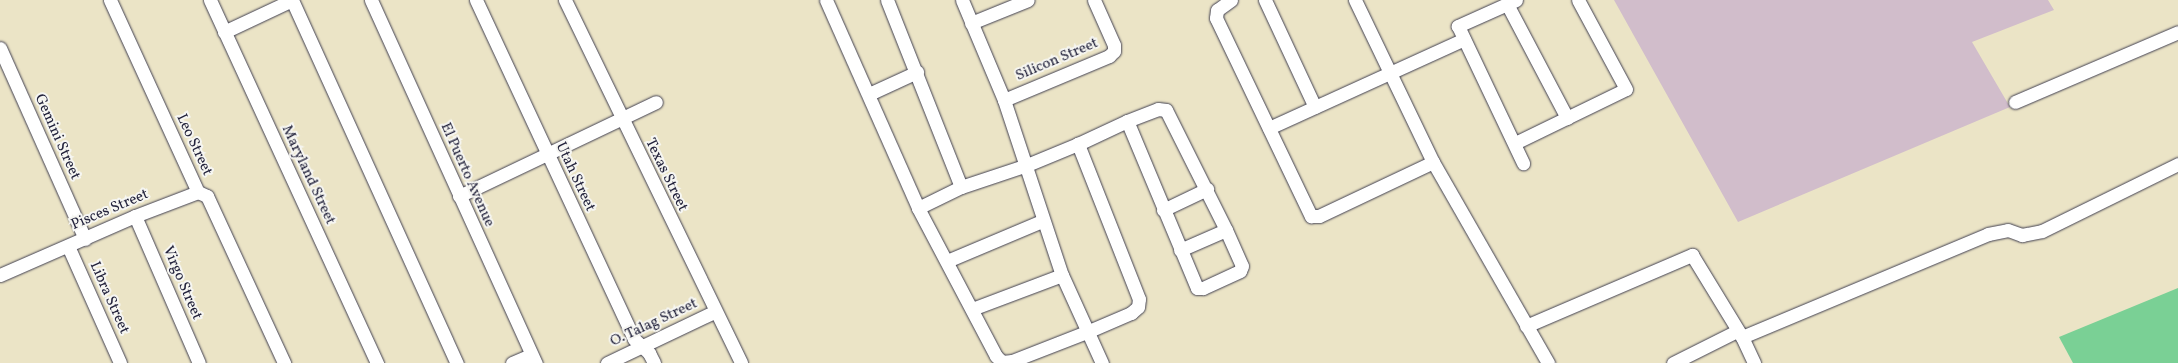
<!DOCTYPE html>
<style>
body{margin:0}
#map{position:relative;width:2178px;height:363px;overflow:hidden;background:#ebe4c6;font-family:Vollkorn,serif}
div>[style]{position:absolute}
.industrial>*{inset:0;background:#d1bdcb}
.green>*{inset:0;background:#7ad095}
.roads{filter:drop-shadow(0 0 1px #403f50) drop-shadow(0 0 1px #403f50)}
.minor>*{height:13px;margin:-6.5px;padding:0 6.5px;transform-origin:6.5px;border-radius:6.5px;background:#fff}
span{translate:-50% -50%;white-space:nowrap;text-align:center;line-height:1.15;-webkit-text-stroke:4px #f6f6f2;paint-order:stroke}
.street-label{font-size:15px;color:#22223b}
</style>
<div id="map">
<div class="industrial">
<div style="clip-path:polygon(1614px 0,2048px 0,2054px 10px,1972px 42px,2010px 107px,1738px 222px)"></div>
</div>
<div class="green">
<div style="clip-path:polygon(2178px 288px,2178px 363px,2073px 363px,2059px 337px)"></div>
</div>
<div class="roads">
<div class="minor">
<div style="left:110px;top:0;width:211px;rotate:65.4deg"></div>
<div style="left:198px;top:192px;width:10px;rotate:24deg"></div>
<div style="left:207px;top:196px;width:184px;rotate:65.2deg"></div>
<div style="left:210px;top:0;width:400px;rotate:65.3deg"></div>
<div style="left:371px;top:0;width:399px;rotate:65.6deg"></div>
<div style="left:476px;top:0;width:374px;rotate:65deg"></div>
<div style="left:634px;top:339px;width:21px;rotate:43deg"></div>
<div style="left:649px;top:353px;width:11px;rotate:63deg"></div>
<div style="left:565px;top:0;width:403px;rotate:64.1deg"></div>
<div style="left:826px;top:0;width:227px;rotate:66.1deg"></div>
<div style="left:918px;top:208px;width:167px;rotate:62.2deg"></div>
<div style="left:996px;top:356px;width:8px;rotate:45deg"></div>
<div style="left:1002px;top:362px;width:10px;rotate:-6deg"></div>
<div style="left:1012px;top:361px;width:83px;rotate:-21.3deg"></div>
<div style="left:1089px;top:331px;width:46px;rotate:-23.2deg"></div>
<div style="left:1131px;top:313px;width:9px;rotate:-41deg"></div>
<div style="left:1138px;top:307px;width:8px;rotate:-83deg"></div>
<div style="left:1139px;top:299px;width:167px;rotate:-111.5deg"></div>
<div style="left:887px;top:0;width:201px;rotate:68.4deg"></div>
<div style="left:962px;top:0;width:108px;rotate:67.2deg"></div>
<div style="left:1004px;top:100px;width:184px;rotate:71.7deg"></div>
<div style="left:1062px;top:275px;width:97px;rotate:65.6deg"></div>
<div style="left:1231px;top:0;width:17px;rotate:144deg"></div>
<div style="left:1217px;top:10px;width:8px;rotate:97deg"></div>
<div style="left:1216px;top:18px;width:220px;rotate:64.4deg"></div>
<div style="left:1311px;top:216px;width:8px"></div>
<div style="left:1319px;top:216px;width:126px;rotate:-25.3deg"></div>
<div style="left:1265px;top:0;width:118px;rotate:65deg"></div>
<div style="left:1355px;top:0;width:180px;rotate:64.3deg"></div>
<div style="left:1433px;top:162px;width:232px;rotate:60.2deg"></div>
<div style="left:1516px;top:0;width:64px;rotate:155.9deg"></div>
<div style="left:1458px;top:26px;width:152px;rotate:64.6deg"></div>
<div style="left:1507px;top:4px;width:129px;rotate:62.2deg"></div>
<div style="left:971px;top:23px;width:61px;rotate:-22deg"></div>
<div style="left:224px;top:32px;width:75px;rotate:-25.2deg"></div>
<div style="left:292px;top:0;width:399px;rotate:65.6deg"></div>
<div style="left:0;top:48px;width:209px;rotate:66deg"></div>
<div style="left:869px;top:94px;width:53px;rotate:-24.6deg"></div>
<div style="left:1004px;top:100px;width:114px;rotate:-22.7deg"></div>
<div style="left:1109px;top:56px;width:7px;rotate:-45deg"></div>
<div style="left:1114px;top:51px;width:6px;rotate:-90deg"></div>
<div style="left:1114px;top:45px;width:49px;rotate:-114deg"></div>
<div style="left:2015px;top:102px;width:177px;rotate:-23.2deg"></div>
<div style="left:1269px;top:128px;width:214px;rotate:-24.5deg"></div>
<div style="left:1515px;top:143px;width:123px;rotate:-25.9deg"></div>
<div style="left:1626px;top:89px;width:101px;rotate:-118.3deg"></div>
<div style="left:459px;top:196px;width:218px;rotate:-25.5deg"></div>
<div style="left:918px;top:208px;width:48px;rotate:-26deg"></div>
<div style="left:961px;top:187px;width:70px;rotate:-18.4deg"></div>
<div style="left:1027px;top:165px;width:55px;rotate:-22.4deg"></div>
<div style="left:1078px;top:144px;width:54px;rotate:-25.1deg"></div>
<div style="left:1127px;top:121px;width:33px;rotate:-21deg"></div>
<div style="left:1158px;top:109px;width:8px;rotate:7deg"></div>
<div style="left:1166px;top:110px;width:134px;rotate:63.4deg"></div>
<div style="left:1226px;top:230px;width:39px;rotate:66deg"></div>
<div style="left:1242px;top:266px;width:5px;rotate:112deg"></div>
<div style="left:1240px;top:271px;width:41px;rotate:155.3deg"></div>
<div style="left:1203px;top:288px;width:6px;rotate:180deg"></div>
<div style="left:1197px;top:288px;width:181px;rotate:-112.7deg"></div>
<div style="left:1163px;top:210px;width:49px;rotate:-25.5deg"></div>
<div style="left:135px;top:216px;width:160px;rotate:66.5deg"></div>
<div style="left:68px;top:246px;width:128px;rotate:66deg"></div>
<div style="left:1180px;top:250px;width:50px;rotate:-23.5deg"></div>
<div style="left:947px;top:261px;width:103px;rotate:-22.8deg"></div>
<div style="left:0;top:275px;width:147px;rotate:-23.6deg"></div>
<div style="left:135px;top:216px;width:67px;rotate:-20.9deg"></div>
<div style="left:972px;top:309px;width:96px;rotate:-20.7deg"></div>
<div style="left:1526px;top:326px;width:181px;rotate:-23.2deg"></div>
<div style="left:1692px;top:255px;width:96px;rotate:58.6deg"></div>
<div style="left:1742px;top:337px;width:29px;rotate:65deg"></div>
<div style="left:1742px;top:337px;width:267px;rotate:-22.7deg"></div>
<div style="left:1988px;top:234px;width:20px;rotate:-11deg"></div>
<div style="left:2008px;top:230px;width:15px;rotate:20deg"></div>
<div style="left:2022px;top:235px;width:20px;rotate:-11deg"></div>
<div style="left:2042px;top:231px;width:152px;rotate:-26.2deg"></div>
<div style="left:512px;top:363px;width:21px;rotate:-23deg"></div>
<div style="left:607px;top:363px;width:119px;rotate:-25.5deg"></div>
<div style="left:1673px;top:363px;width:72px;rotate:-26.6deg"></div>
</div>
</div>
<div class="street-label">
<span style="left:1057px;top:60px;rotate:-23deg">Silicon Street</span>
<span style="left:57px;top:137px;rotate:66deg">Gemini Street</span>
<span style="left:194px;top:145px;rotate:65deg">Leo Street</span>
<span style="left:308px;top:175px;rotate:65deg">Maryland Street</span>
<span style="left:467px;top:175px;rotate:66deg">El Puerto Avenue</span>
<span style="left:666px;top:175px;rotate:64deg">Texas Street</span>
<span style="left:575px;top:177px;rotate:65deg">Utah Street</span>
<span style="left:110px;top:210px;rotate:-23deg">Pisces Street</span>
<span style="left:182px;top:283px;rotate:67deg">Virgo Street</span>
<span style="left:109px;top:298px;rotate:66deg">Libra Street</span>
<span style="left:654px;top:323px;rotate:-25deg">O. Talag Street</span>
</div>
</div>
